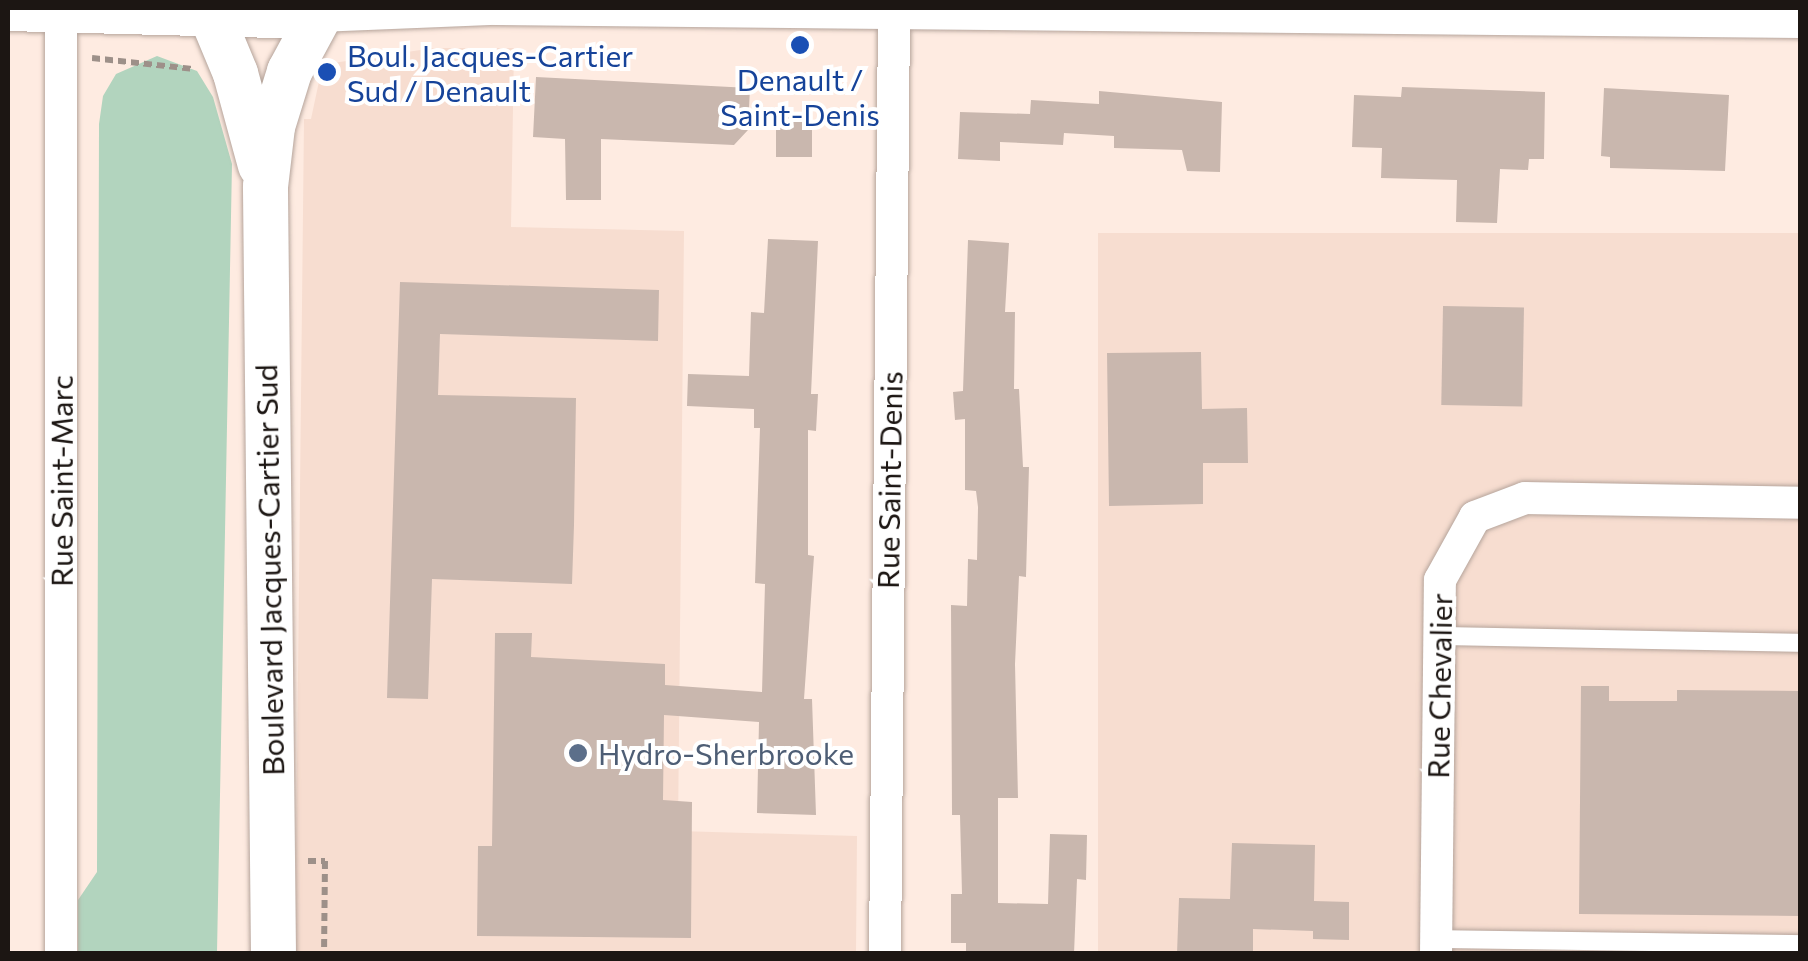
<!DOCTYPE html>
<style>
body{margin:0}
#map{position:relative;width:1808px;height:961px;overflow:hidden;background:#feebe1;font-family:Commissioner,sans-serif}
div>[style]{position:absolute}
.built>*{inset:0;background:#f7ddd0;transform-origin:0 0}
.green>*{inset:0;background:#b2d4be}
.building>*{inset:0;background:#c9b7ae;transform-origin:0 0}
.path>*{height:6px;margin-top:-3px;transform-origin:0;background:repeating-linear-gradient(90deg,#9d9089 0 8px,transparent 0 13px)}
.roads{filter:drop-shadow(0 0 2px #b5a49b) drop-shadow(0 0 2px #b5a49b)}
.lane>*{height:18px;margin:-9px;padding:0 9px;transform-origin:9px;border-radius:9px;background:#fff}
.street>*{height:32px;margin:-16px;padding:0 16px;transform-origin:16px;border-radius:16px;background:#fff}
.secondary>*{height:45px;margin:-22.5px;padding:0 22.5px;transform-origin:22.5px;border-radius:22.5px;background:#fff}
.dots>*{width:28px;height:28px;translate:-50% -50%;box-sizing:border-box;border:5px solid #fff;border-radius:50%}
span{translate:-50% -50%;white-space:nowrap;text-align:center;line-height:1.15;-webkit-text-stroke:8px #fff;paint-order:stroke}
.transit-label{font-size:30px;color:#164399}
.left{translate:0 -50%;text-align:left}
.street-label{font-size:30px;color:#1c1613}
.service-label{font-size:30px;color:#4e5e75}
.frame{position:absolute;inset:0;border:10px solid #1c1613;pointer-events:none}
</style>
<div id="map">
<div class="built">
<div style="clip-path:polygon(434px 48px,514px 48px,511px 227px,684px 231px,678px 831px,857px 836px,856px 953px,295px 954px,304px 119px,311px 119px,321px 72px,333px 63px)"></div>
<div style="left:1098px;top:233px;width:702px;height:721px"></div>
</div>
<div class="green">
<div style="clip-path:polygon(157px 56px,197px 71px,213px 97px,232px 164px,217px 953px,78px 953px,78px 900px,97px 872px,99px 124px,103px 96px,116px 74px)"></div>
</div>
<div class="building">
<div style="clip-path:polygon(536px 77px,750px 88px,748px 130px,734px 145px,601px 139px,601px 200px,566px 200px,565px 139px,533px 137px)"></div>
<div style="clip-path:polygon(1402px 87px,1545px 92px,1544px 159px,1529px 159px,1528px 170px,1500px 169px,1497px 223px,1456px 222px,1457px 180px,1381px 178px,1382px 148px,1352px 147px,1354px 95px,1401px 97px)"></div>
<div style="clip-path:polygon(1604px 88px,1729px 95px,1725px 171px,1610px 168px,1610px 157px,1601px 156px)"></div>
<div style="clip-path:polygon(1099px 91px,1222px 102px,1220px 172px,1187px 171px,1182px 150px,1114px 148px,1114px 136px,1064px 133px,1063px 145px,1000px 142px,1000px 161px,958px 159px,960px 112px,1030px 114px,1031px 100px,1099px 104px)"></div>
<div style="left:776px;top:113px;width:36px;height:44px"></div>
<div style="clip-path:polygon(768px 239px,818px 241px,811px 394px,818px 394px,816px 431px,808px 430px,808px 555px,814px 556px,804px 699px,812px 699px,816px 815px,757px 813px,759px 722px,664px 715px,663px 800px,692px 802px,691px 938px,477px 936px,478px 846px,492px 846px,495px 633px,532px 633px,531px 657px,665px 664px,665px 685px,762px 692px,765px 584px,755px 583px,760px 428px,754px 428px,754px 409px,687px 406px,688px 374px,749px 376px,751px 312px,764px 313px)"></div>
<div style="clip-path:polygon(968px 240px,1009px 243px,1005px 312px,1015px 312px,1014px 389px,1019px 389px,1023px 467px,1029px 467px,1026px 577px,1019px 576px,1015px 664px,1018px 798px,998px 798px,998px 903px,1048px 904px,1050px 834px,1087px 835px,1086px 880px,1077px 879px,1074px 954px,966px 954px,966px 943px,951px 943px,951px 894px,962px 894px,960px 815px,952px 815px,951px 605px,967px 606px,968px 559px,977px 560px,978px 507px,976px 491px,965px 490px,965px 419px,955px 420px,953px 392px,963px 391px)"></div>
<div style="clip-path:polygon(400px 282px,659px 290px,658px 341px,440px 334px,438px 395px,576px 398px,574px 525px,572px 584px,432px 579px,428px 699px,387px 698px)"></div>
<div style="left:1443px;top:306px;width:81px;height:99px;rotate:1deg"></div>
<div style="clip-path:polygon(1201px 352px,1202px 409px,1247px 408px,1248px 463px,1203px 463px,1203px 504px,1109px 506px,1107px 353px)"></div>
<div style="clip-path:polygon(1581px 686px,1609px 686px,1609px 701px,1677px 701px,1677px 690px,1800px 691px,1800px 916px,1579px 914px)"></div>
<div style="clip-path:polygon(1232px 843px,1315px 845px,1314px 901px,1349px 902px,1349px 940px,1313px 939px,1313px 931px,1253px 929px,1253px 954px,1177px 954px,1179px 898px,1230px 899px)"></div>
</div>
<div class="path">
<div style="left:92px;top:58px;width:103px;rotate:6.2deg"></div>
<div style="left:308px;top:861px;width:17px"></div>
<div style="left:325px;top:861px;width:93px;rotate:90.6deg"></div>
</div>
<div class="roads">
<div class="lane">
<div style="left:1439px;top:636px;width:361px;rotate:1.1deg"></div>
<div style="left:1436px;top:939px;width:364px;rotate:0.8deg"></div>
</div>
<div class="street">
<div style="left:318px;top:16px;width:178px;rotate:-2.3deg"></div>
<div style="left:496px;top:9px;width:1304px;rotate:0.57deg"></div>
<div style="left:61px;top:954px;width:946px;rotate:-90deg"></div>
<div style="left:885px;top:954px;width:946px;rotate:-89.45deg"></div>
<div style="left:1436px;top:954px;width:374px;rotate:-89.4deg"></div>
<div style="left:1440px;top:580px;width:72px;rotate:-60.9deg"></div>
<div style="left:1475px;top:517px;width:53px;rotate:-20.8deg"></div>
<div style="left:1525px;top:498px;width:275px;rotate:1deg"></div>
</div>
<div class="secondary">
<div style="left:8px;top:8px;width:310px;rotate:1.5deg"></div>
<div style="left:208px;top:8px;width:70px;rotate:67.4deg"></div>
<div style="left:235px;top:73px;width:95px;rotate:74.8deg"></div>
<div style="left:273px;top:954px;width:768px;rotate:-90.6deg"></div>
<div style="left:265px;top:186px;width:60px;rotate:-83.3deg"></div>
<div style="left:272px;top:126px;width:58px;rotate:-72.8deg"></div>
<div style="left:289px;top:71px;width:72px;rotate:-61.6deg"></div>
</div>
</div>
<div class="dots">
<div style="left:800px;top:45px;background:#1a4fb4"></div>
<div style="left:327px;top:72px;background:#1a4fb4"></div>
<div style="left:578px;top:753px;background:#5c6f8a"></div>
</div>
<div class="transit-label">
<span class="left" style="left:347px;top:72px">Boul. Jacques-Cartier<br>Sud / Denault</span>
<span style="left:800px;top:96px">Denault /<br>Saint-Denis</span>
</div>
<div class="street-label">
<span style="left:889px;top:480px;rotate:-89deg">Rue Saint-Denis</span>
<span style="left:61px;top:481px;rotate:-90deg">Rue Saint-Marc</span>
<span style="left:269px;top:570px;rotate:-91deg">Boulevard Jacques-Cartier Sud</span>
<span style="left:1439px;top:686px;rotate:-89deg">Rue Chevalier</span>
</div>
<div class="service-label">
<span class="left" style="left:598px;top:753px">Hydro-Sherbrooke</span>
</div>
<div class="frame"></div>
</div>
